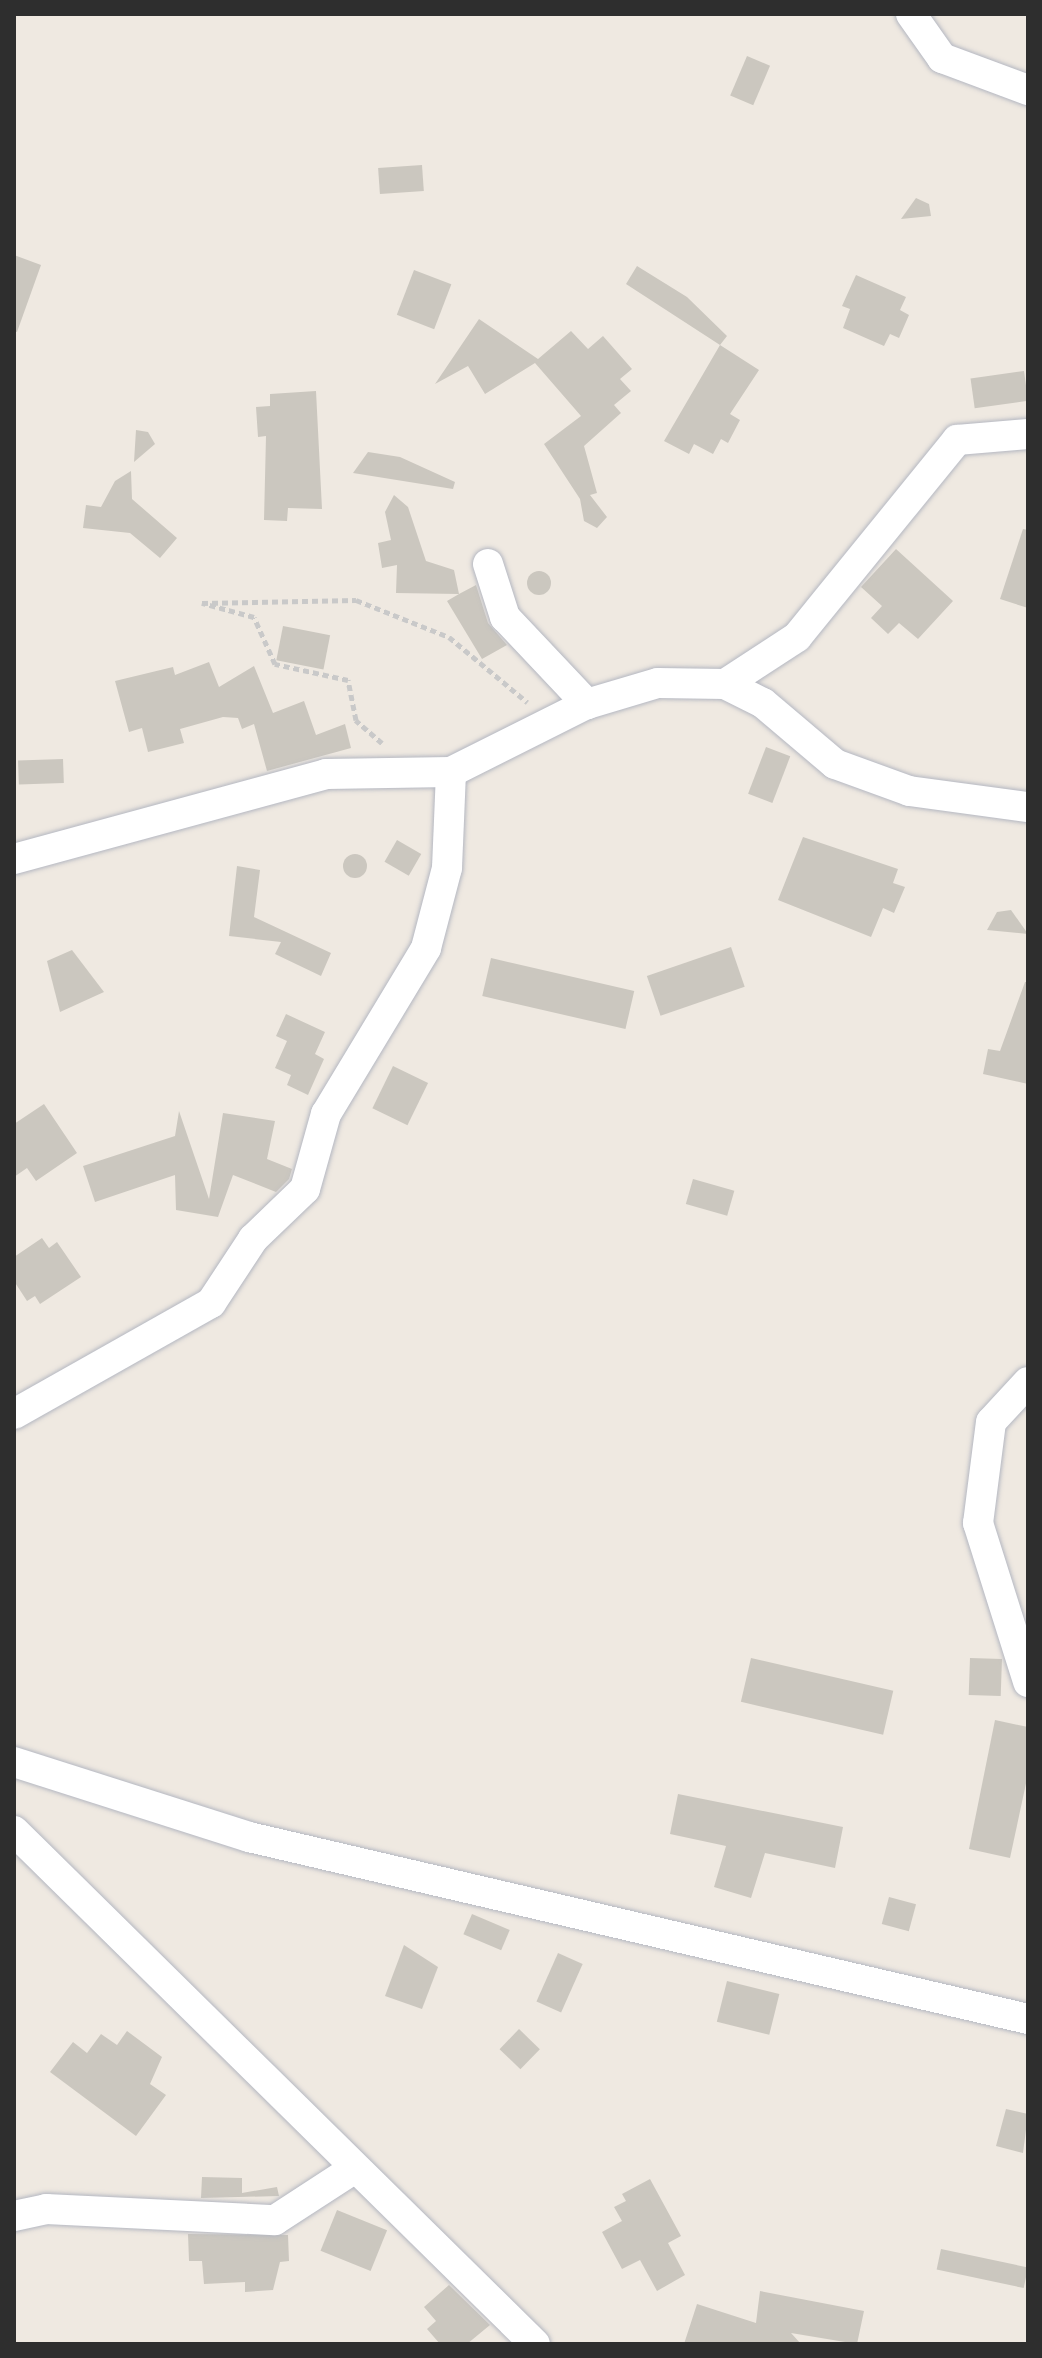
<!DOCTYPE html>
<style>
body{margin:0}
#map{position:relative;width:1042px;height:2358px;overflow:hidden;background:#efe9e1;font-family:"IBM Plex Sans",sans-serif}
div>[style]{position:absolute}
.building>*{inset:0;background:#cbc7bf;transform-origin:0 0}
.round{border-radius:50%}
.path>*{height:5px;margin-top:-2.5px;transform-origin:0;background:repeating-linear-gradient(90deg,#c9c9c9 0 6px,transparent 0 10px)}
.roads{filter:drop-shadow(0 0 2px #b4b7c1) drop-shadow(0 0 2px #b4b7c1)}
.street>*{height:30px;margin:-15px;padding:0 15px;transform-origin:15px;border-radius:15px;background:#fff}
span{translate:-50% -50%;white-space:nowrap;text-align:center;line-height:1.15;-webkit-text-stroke:6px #fff;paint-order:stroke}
.frame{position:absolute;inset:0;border:16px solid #2e2e2e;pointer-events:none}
</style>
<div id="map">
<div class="building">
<div style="left:747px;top:56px;width:25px;height:43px;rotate:23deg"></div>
<div style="left:422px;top:165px;width:26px;height:44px;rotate:86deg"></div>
<div style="clip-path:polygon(916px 198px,929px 204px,931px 216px,901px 219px)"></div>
<div style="clip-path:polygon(14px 255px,41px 265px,17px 332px,14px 331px)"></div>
<div style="clip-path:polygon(637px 266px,687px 297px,727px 336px,720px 345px,759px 370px,730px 414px,740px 420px,728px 443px,721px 439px,713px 454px,694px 444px,689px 454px,664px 441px,720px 345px,626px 284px)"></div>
<div style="left:414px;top:270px;width:40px;height:48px;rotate:21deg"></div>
<div style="clip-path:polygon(856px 275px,906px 297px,900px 310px,909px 315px,899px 338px,890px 334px,884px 346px,843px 328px,850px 309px,842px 306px)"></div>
<div style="clip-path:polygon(479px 319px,538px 359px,571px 331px,588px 349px,603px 336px,632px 369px,620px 379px,631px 391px,614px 405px,621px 413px,584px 446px,597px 493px,590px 495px,607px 517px,597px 528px,584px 521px,580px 499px,544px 444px,581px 416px,535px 363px,485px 394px,468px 366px,435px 384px)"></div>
<div style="left:1024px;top:371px;width:30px;height:54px;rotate:82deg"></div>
<div style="clip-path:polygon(316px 391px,322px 509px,288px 508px,287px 521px,264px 520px,266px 436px,258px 437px,256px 407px,270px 406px,270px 394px)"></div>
<div style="clip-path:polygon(136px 430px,148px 432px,155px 444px,134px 462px)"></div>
<div style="clip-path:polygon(368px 452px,400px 457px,455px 482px,453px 489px,353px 473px)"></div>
<div style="clip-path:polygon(131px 471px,132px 499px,177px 538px,160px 558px,130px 533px,83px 528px,86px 505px,101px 507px,115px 481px)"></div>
<div style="clip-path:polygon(394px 495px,408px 507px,426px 561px,454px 570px,459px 594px,476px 585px,488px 623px,507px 645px,482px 659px,447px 601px,459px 594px,396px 593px,397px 565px,382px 568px,378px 543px,391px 540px,385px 512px)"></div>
<div style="clip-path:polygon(1023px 529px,1028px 530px,1028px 608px,1000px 599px)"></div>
<div style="clip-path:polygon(896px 549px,953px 601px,918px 639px,899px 623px,888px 634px,871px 618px,882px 606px,861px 587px)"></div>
<div class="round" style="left:527px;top:571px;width:24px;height:24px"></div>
<div style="left:283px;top:626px;width:48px;height:35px;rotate:11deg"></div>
<div style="clip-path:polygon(209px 662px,219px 687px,254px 666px,273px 713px,304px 701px,316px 735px,345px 724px,351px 748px,267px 771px,254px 724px,242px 729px,238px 718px,223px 717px,180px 729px,184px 743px,148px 752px,142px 728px,129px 732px,115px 681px,173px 667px,175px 675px)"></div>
<div style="left:766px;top:747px;width:26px;height:50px;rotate:21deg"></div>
<div style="left:63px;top:759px;width:24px;height:45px;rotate:88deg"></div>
<div style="clip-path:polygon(803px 837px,898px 869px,893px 883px,905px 887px,894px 913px,883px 908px,871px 937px,778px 900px)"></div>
<div style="left:397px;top:840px;width:28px;height:25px;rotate:30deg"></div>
<div class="round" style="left:343px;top:854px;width:24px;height:24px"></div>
<div style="clip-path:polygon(237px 866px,260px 870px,254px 917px,331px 953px,321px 976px,275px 954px,281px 942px,229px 936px)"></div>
<div style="clip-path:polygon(1011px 910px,1028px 934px,987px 930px,997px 912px)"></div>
<div style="left:731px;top:947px;width:42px;height:89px;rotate:71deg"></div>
<div style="clip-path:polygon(72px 950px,104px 992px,60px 1012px,47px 961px)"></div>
<div style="left:491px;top:958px;width:147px;height:39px;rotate:13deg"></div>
<div style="clip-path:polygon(1025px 982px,1028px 982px,1028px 1084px,983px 1074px,988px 1049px,1000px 1051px)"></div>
<div style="clip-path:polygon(286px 1014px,325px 1032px,315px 1054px,324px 1059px,308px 1095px,287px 1085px,291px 1075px,275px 1068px,287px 1041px,276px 1036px)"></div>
<div style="left:393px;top:1066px;width:39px;height:47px;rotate:26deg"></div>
<div style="clip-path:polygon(44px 1104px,77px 1153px,36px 1181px,27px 1168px,14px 1177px,14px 1124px)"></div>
<div style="clip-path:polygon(179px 1111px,209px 1199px,223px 1113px,275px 1121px,267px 1159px,292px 1169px,289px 1179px,276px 1192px,233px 1175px,218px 1217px,176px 1210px,175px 1175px,95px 1202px,83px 1166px,175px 1136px)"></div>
<div style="left:693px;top:1179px;width:43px;height:26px;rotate:16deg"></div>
<div style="clip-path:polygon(42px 1238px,49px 1248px,57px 1242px,81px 1277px,40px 1304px,35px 1296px,27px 1301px,14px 1281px,14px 1257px)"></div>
<div style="left:751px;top:1658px;width:146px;height:45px;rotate:13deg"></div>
<div style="left:970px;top:1658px;width:32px;height:37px;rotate:2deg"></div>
<div style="clip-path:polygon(995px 1720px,1028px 1727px,1028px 1774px,1010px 1858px,969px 1849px)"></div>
<div style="clip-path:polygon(678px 1794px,843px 1827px,835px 1868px,765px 1853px,751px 1898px,714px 1887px,726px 1846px,670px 1834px)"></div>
<div style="left:889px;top:1897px;width:28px;height:28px;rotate:15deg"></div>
<div style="left:472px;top:1914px;width:41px;height:22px;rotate:23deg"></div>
<div style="clip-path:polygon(404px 1945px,438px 1967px,422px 2009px,385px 1996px)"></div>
<div style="left:558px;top:1953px;width:27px;height:53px;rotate:24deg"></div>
<div style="left:727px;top:1981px;width:54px;height:42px;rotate:14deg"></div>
<div style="left:519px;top:2029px;width:29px;height:28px;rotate:44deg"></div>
<div style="clip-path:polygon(127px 2031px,162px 2057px,150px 2084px,166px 2095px,136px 2136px,50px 2072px,73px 2042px,87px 2053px,101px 2034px,117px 2045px)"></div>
<div style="clip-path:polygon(1006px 2109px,1028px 2114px,1023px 2153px,996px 2146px)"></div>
<div style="clip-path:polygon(202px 2177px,242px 2178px,242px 2193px,277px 2187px,279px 2196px,201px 2198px)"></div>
<div style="clip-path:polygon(650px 2179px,681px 2236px,668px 2243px,685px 2275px,657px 2291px,640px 2260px,622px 2269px,602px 2232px,622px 2221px,614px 2207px,626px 2201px,622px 2194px)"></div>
<div style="left:337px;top:2210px;width:54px;height:44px;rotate:22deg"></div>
<div style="clip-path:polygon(188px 2234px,288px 2235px,289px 2261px,280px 2262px,273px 2290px,245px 2292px,245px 2282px,204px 2284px,202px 2261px,189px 2261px)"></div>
<div style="left:941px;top:2249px;width:89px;height:21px;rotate:12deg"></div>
<div style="clip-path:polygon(449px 2285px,490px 2325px,467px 2344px,440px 2344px,427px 2329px,436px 2321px,424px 2307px)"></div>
<div style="clip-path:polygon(760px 2291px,864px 2311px,857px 2344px,791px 2333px,801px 2344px,684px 2344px,697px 2304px,756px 2323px)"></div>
</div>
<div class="path">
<div style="left:382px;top:743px;width:35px;rotate:-139deg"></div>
<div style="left:356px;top:720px;width:41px;rotate:-101.3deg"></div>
<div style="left:348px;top:680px;width:75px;rotate:-167.6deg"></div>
<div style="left:275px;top:664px;width:51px;rotate:-114.1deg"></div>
<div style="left:254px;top:617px;width:54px;rotate:-164.9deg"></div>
<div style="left:202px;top:603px;width:154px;rotate:-1.1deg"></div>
<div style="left:356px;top:600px;width:100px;rotate:21.7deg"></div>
<div style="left:449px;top:637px;width:102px;rotate:39.8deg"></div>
</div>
<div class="roads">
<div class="street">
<div style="left:911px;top:14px;width:54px;rotate:54.8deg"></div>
<div style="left:942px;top:58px;width:92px;rotate:20.4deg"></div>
<div style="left:488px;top:564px;width:56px;rotate:72.2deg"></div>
<div style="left:505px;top:617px;width:120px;rotate:46.7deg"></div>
<div style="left:725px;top:684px;width:86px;rotate:-33.1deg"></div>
<div style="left:797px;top:637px;width:254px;rotate:-50.9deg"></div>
<div style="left:957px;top:440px;width:71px;rotate:-4.8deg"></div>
<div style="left:14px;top:859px;width:323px;rotate:-15.2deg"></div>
<div style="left:326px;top:774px;width:125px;rotate:-0.9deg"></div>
<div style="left:451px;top:772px;width:152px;rotate:-26.6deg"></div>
<div style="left:587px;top:704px;width:74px;rotate:-16.5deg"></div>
<div style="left:658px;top:683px;width:67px;rotate:0.9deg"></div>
<div style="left:725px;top:684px;width:42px;rotate:26.6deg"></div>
<div style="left:763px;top:703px;width:94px;rotate:40.3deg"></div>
<div style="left:835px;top:764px;width:79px;rotate:20deg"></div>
<div style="left:909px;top:791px;width:120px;rotate:7.7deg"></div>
<div style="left:1028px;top:1382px;width:54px;rotate:132.8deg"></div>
<div style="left:991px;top:1422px;width:102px;rotate:97.3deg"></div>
<div style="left:978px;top:1523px;width:167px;rotate:72.5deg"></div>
<div style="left:14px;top:1414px;width:226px;rotate:-29.4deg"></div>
<div style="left:211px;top:1303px;width:77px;rotate:-56.7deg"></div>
<div style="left:253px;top:1239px;width:72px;rotate:-43.9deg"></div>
<div style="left:305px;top:1189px;width:78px;rotate:-74.4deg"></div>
<div style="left:326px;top:1114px;width:194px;rotate:-58.9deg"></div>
<div style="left:426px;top:948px;width:83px;rotate:-75.3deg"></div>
<div style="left:447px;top:868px;width:96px;rotate:-87.6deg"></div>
<div style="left:14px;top:1762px;width:247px;rotate:17.7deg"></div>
<div style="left:249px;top:1837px;width:800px;rotate:13.15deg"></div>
<div style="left:14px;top:1831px;width:731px;rotate:44.56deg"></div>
<div style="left:14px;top:2216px;width:33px;rotate:-12deg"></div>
<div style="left:46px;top:2209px;width:229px;rotate:2.8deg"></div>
<div style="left:275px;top:2220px;width:92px;rotate:-33deg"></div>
</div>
</div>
<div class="frame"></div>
</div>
